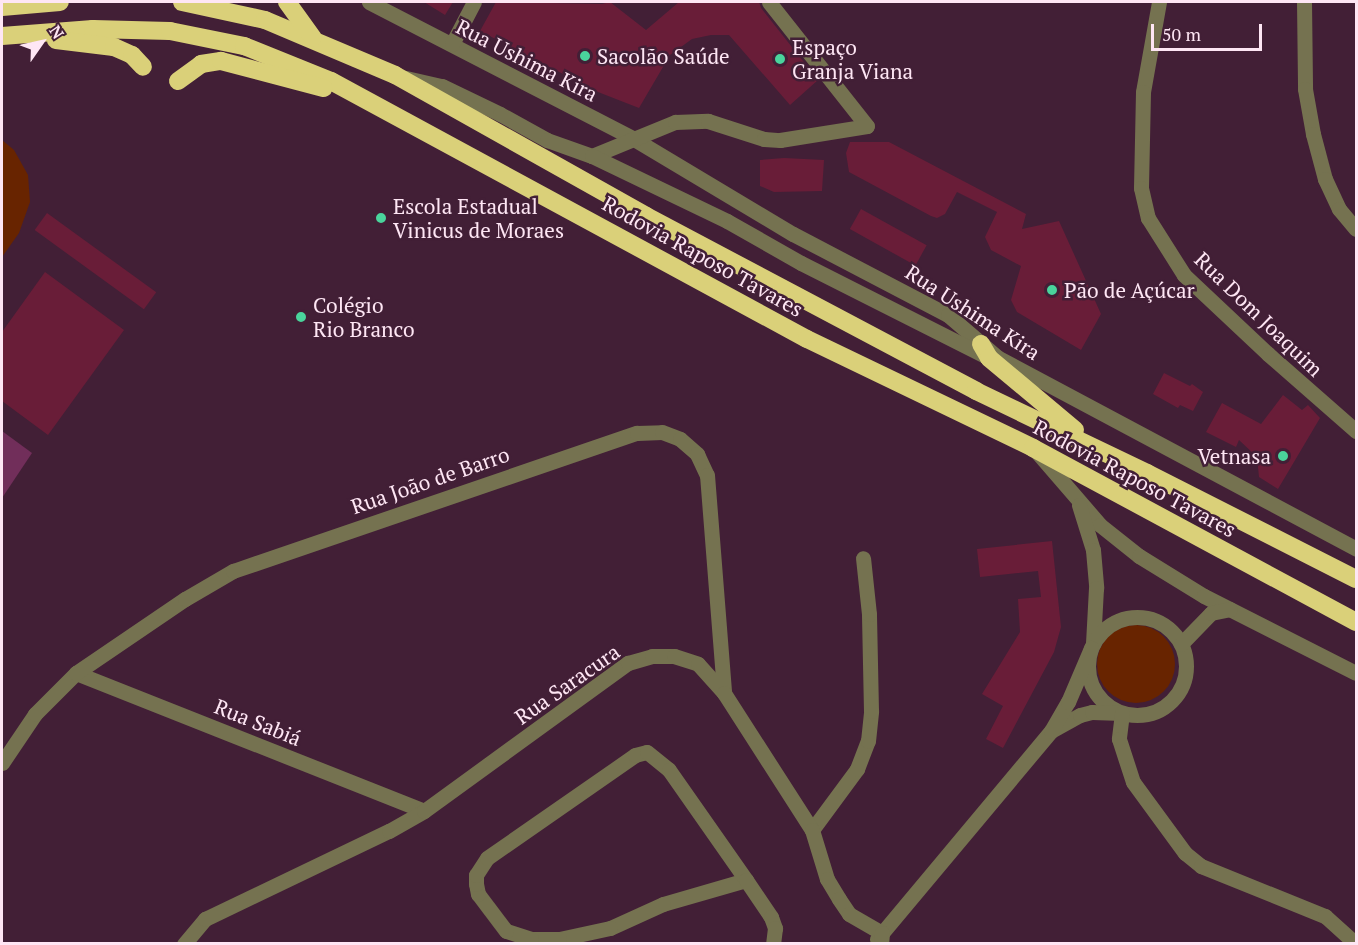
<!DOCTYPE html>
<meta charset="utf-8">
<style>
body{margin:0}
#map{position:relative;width:1358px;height:945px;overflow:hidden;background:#421f36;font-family:"PT Serif",serif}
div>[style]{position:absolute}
.green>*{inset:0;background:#682400}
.round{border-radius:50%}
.water>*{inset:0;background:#712e5a}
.building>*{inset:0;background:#691d38;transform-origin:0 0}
.street>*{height:15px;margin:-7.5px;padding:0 7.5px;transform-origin:7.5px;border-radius:7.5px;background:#757250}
.street>.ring{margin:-7.5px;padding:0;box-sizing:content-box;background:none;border:15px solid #757250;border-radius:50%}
.highway>*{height:18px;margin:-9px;padding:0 9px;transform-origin:9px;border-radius:9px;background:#dad079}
.dots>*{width:16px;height:16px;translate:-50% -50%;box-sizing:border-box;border:3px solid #421f36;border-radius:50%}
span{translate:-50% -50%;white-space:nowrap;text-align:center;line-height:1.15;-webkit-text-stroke:5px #421f36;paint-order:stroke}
.poi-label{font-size:21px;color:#fee6f4}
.left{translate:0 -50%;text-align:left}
.right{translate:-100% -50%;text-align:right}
.street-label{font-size:21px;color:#fee6f4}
.frame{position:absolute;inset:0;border:3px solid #fee6f4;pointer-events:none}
.north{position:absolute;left:12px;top:12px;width:60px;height:60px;-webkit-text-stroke:4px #421f36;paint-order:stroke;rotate:56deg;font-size:16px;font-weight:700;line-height:24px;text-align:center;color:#fee6f4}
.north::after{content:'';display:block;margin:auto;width:21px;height:27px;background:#fee6f4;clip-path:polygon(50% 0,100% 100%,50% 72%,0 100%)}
.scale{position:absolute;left:1151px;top:24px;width:111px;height:27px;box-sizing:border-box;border:3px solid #fee6f4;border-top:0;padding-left:8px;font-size:18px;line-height:21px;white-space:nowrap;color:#fee6f4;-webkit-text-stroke:4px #421f36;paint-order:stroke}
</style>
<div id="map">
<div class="green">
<div style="clip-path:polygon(2px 140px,14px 150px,28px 175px,30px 202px,19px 233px,2px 257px)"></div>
<div class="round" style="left:1097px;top:625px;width:78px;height:78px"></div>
</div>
<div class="water">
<div style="clip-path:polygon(2px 431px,32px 453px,2px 498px)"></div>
</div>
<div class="building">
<div style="clip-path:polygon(424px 2px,453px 2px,445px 15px)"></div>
<div style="clip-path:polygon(496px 2px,602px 4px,610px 2px,646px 30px,679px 2px,759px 2px,761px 8px,818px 80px,790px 105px,729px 35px,711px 35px,692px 39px,670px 55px,639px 108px,598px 92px,480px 31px)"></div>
<div style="clip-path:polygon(850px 142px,889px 142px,1026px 214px,1022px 229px,1059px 221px,1101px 314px,1081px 350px,1017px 312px,1011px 300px,1021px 266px,991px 250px,985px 237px,997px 212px,957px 192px,945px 214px,937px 218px,931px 216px,849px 172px,846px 153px)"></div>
<div style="clip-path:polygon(784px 158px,824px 160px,822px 191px,774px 192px,760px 186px,760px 160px)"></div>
<div style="left:861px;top:209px;width:75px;height:23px;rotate:29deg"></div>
<div style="left:47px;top:213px;width:135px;height:21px;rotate:36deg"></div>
<div style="clip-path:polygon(45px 272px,124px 330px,48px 435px,2px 401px,2px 332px)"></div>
<div style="clip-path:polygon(1164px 373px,1190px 386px,1192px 384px,1203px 392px,1193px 411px,1180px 405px,1178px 408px,1153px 394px)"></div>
<div style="clip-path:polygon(1283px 395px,1302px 410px,1308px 405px,1320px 418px,1278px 489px,1259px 477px,1257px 457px,1239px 440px,1236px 447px,1206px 432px,1222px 403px,1261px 424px)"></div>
<div style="clip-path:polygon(1052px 541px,1061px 627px,1054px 652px,1003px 748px,986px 739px,1003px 706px,982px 694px,1020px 632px,1018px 599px,1041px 597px,1038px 571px,980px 577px,977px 549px)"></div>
</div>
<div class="street">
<div style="left:369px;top:2px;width:298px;rotate:27.3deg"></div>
<div style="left:634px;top:139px;width:185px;rotate:30.9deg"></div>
<div style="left:793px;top:234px;width:175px;rotate:27.6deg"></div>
<div style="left:948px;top:315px;width:65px;rotate:40.6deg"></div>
<div style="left:997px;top:357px;width:407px;rotate:28.1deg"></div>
<div style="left:769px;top:2px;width:158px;rotate:51.7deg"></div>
<div style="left:1159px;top:2px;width:91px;rotate:100.1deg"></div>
<div style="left:1143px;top:92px;width:96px;rotate:91.2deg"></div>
<div style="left:1141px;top:188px;width:31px;rotate:77deg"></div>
<div style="left:1148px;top:218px;width:67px;rotate:57.7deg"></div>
<div style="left:1184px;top:275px;width:115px;rotate:43.2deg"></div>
<div style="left:1268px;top:354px;width:117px;rotate:41.2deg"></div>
<div style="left:1304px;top:2px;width:87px;rotate:89.3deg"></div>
<div style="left:1305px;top:89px;width:46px;rotate:79.9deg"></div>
<div style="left:1313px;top:134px;width:47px;rotate:75.1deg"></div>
<div style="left:1325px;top:179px;width:33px;rotate:65deg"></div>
<div style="left:1339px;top:209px;width:26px;rotate:50deg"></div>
<div style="left:452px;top:44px;width:47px;rotate:-62.4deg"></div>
<div style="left:406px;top:78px;width:37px;rotate:13deg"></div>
<div style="left:442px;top:86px;width:64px;rotate:25.8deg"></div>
<div style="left:500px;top:114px;width:54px;rotate:29deg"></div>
<div style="left:547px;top:140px;width:48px;rotate:19.6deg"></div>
<div style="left:592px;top:156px;width:90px;rotate:-22.3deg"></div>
<div style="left:675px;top:122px;width:33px;rotate:-2deg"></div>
<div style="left:708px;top:121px;width:59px;rotate:17.8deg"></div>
<div style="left:764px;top:139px;width:16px;rotate:4deg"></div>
<div style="left:780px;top:140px;width:88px;rotate:-9.1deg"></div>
<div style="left:592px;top:156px;width:150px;rotate:25.7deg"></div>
<div style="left:727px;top:221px;width:85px;rotate:29.6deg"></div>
<div style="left:801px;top:263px;width:211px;rotate:26.8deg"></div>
<div style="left:1037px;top:452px;width:96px;rotate:49.2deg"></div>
<div style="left:1100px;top:525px;width:50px;rotate:38.5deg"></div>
<div style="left:1139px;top:556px;width:76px;rotate:31.6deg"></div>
<div style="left:1204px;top:596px;width:170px;rotate:26.9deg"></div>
<div style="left:1079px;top:505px;width:47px;rotate:72.7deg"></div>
<div style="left:1093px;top:550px;width:38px;rotate:85deg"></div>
<div style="left:1096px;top:588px;width:56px;rotate:93.1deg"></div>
<div class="ring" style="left:1088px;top:617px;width:83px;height:83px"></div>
<div style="left:1181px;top:644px;width:43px;rotate:-45.9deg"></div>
<div style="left:1211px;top:613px;width:19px;rotate:-12deg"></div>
<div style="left:76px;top:673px;width:374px;rotate:21.6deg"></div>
<div style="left:1051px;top:731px;width:33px;rotate:-29deg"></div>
<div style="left:1080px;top:715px;width:12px;rotate:-14deg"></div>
<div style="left:1092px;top:712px;width:30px;rotate:2deg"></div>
<div style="left:1122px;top:713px;width:26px;rotate:97deg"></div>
<div style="left:1119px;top:739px;width:45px;rotate:72deg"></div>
<div style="left:1133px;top:782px;width:88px;rotate:53.8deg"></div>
<div style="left:1185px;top:853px;width:21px;rotate:39deg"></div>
<div style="left:1201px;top:866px;width:134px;rotate:22deg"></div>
<div style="left:1325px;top:916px;width:42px;rotate:42.1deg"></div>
<div style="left:2px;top:763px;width:59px;rotate:-56deg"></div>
<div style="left:35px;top:714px;width:58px;rotate:-45deg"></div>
<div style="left:76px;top:673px;width:132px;rotate:-34.2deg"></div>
<div style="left:185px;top:599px;width:56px;rotate:-30.3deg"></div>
<div style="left:233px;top:571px;width:427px;rotate:-18.9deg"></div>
<div style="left:637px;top:433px;width:25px;rotate:-2deg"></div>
<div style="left:662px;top:432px;width:19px;rotate:21deg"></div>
<div style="left:680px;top:439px;width:23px;rotate:41deg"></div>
<div style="left:697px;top:454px;width:23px;rotate:65deg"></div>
<div style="left:707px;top:475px;width:219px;rotate:85.5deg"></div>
<div style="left:812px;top:830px;width:76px;rotate:-53.6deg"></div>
<div style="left:857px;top:769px;width:30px;rotate:-69deg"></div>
<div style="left:868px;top:741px;width:30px;rotate:-84deg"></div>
<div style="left:871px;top:711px;width:97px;rotate:-91.2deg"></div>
<div style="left:869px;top:614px;width:56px;rotate:-96.1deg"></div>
<div style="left:746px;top:880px;width:86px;rotate:163.9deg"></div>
<div style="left:663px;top:904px;width:58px;rotate:155.6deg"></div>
<div style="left:610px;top:928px;width:52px;rotate:167.8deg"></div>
<div style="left:559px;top:939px;width:28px;rotate:180deg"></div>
<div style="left:531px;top:939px;width:26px;rotate:-162deg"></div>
<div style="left:506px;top:931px;width:46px;rotate:-127.1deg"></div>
<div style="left:478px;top:894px;width:10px;rotate:-101deg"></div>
<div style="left:476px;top:884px;width:9px;rotate:-90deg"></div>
<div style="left:476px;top:875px;width:20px;rotate:-57deg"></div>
<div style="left:487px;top:858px;width:180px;rotate:-34.8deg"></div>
<div style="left:635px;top:755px;width:12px;rotate:-14deg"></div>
<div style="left:647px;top:752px;width:28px;rotate:39deg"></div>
<div style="left:669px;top:770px;width:134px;rotate:55deg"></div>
<div style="left:746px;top:880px;width:45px;rotate:56deg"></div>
<div style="left:771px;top:917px;width:12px;rotate:70deg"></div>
<div style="left:775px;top:928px;width:16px;rotate:97deg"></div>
<div style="left:877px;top:939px;width:271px;rotate:-50.1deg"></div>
<div style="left:1051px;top:731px;width:34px;rotate:-60deg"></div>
<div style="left:1068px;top:702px;width:59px;rotate:-66.9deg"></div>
<div style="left:184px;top:944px;width:33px;rotate:-50deg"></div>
<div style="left:205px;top:919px;width:204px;rotate:-25.6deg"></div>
<div style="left:389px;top:831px;width:40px;rotate:-29.7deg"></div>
<div style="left:424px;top:811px;width:252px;rotate:-36deg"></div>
<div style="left:628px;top:663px;width:25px;rotate:-16deg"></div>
<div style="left:652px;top:656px;width:22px"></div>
<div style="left:674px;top:656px;width:25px;rotate:18deg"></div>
<div style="left:698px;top:664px;width:39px;rotate:48deg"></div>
<div style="left:724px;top:693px;width:163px;rotate:57.3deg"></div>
<div style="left:812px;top:830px;width:51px;rotate:73deg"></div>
<div style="left:827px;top:879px;width:23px;rotate:59deg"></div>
<div style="left:839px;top:899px;width:18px;rotate:56deg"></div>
<div style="left:849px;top:914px;width:38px;rotate:30deg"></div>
<div style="left:882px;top:933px;width:11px;rotate:95deg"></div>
</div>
<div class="highway">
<div style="left:182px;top:2px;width:85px;rotate:12.2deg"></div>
<div style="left:265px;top:20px;width:141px;rotate:22.9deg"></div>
<div style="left:395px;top:75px;width:288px;rotate:29.3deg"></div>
<div style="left:646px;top:216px;width:374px;rotate:27.9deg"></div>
<div style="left:976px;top:391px;width:190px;rotate:25.6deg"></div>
<div style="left:1147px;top:473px;width:234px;rotate:26.9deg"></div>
<div style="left:287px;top:2px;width:44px;rotate:54.2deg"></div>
<div style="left:2px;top:7px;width:58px;rotate:-4.9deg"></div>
<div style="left:2px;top:36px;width:91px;rotate:-4.4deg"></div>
<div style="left:93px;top:29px;width:77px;rotate:1.5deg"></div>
<div style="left:170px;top:31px;width:76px;rotate:11.5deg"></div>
<div style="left:244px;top:46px;width:94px;rotate:21.9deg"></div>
<div style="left:331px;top:81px;width:541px;rotate:28.46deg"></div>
<div style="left:807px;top:339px;width:251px;rotate:25.7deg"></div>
<div style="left:1033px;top:448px;width:367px;rotate:28.3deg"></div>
<div style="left:56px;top:40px;width:58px;rotate:6.9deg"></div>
<div style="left:114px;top:47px;width:20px;rotate:24deg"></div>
<div style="left:132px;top:55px;width:16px;rotate:47deg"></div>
<div style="left:178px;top:81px;width:29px;rotate:-36deg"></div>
<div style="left:201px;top:64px;width:20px;rotate:-9deg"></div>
<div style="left:221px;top:61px;width:106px;rotate:14.8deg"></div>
<div style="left:981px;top:344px;width:16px;rotate:60deg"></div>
<div style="left:989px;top:358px;width:112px;rotate:39.9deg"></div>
</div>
<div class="dots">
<div style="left:585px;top:56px;background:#4ad49c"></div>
<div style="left:780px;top:59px;background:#4ad49c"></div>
<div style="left:381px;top:218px;background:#4ad49c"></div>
<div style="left:1052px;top:290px;background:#4ad49c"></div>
<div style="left:301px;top:317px;background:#4ad49c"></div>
<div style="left:1283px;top:456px;background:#4ad49c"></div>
</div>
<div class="poi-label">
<span class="left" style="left:792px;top:59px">Espaço<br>Granja Viana</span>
<span class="left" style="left:597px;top:56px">Sacolão Saúde</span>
<span class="left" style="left:393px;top:218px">Escola Estadual<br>Vinicus de Moraes</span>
<span class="left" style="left:1064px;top:290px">Pão de Açúcar</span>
<span class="left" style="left:313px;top:317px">Colégio<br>Rio Branco</span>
<span class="right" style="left:1271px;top:456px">Vetnasa</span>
</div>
<div class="street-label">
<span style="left:527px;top:60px;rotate:27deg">Rua Ushima Kira</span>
<span style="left:703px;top:256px;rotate:29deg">Rodovia Raposo Tavares</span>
<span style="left:973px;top:312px;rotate:33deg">Rua Ushima Kira</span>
<span style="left:1259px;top:314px;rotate:44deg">Rua Dom Joaquim</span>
<span style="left:1135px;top:478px;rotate:28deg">Rodovia Raposo Tavares</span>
<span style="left:430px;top:480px;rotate:-19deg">Rua João de Barro</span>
<span style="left:567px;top:684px;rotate:-35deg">Rua Saracura</span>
<span style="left:258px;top:722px;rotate:22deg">Rua Sabiá</span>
</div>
<div class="frame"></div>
<div class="north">N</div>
<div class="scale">50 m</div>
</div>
